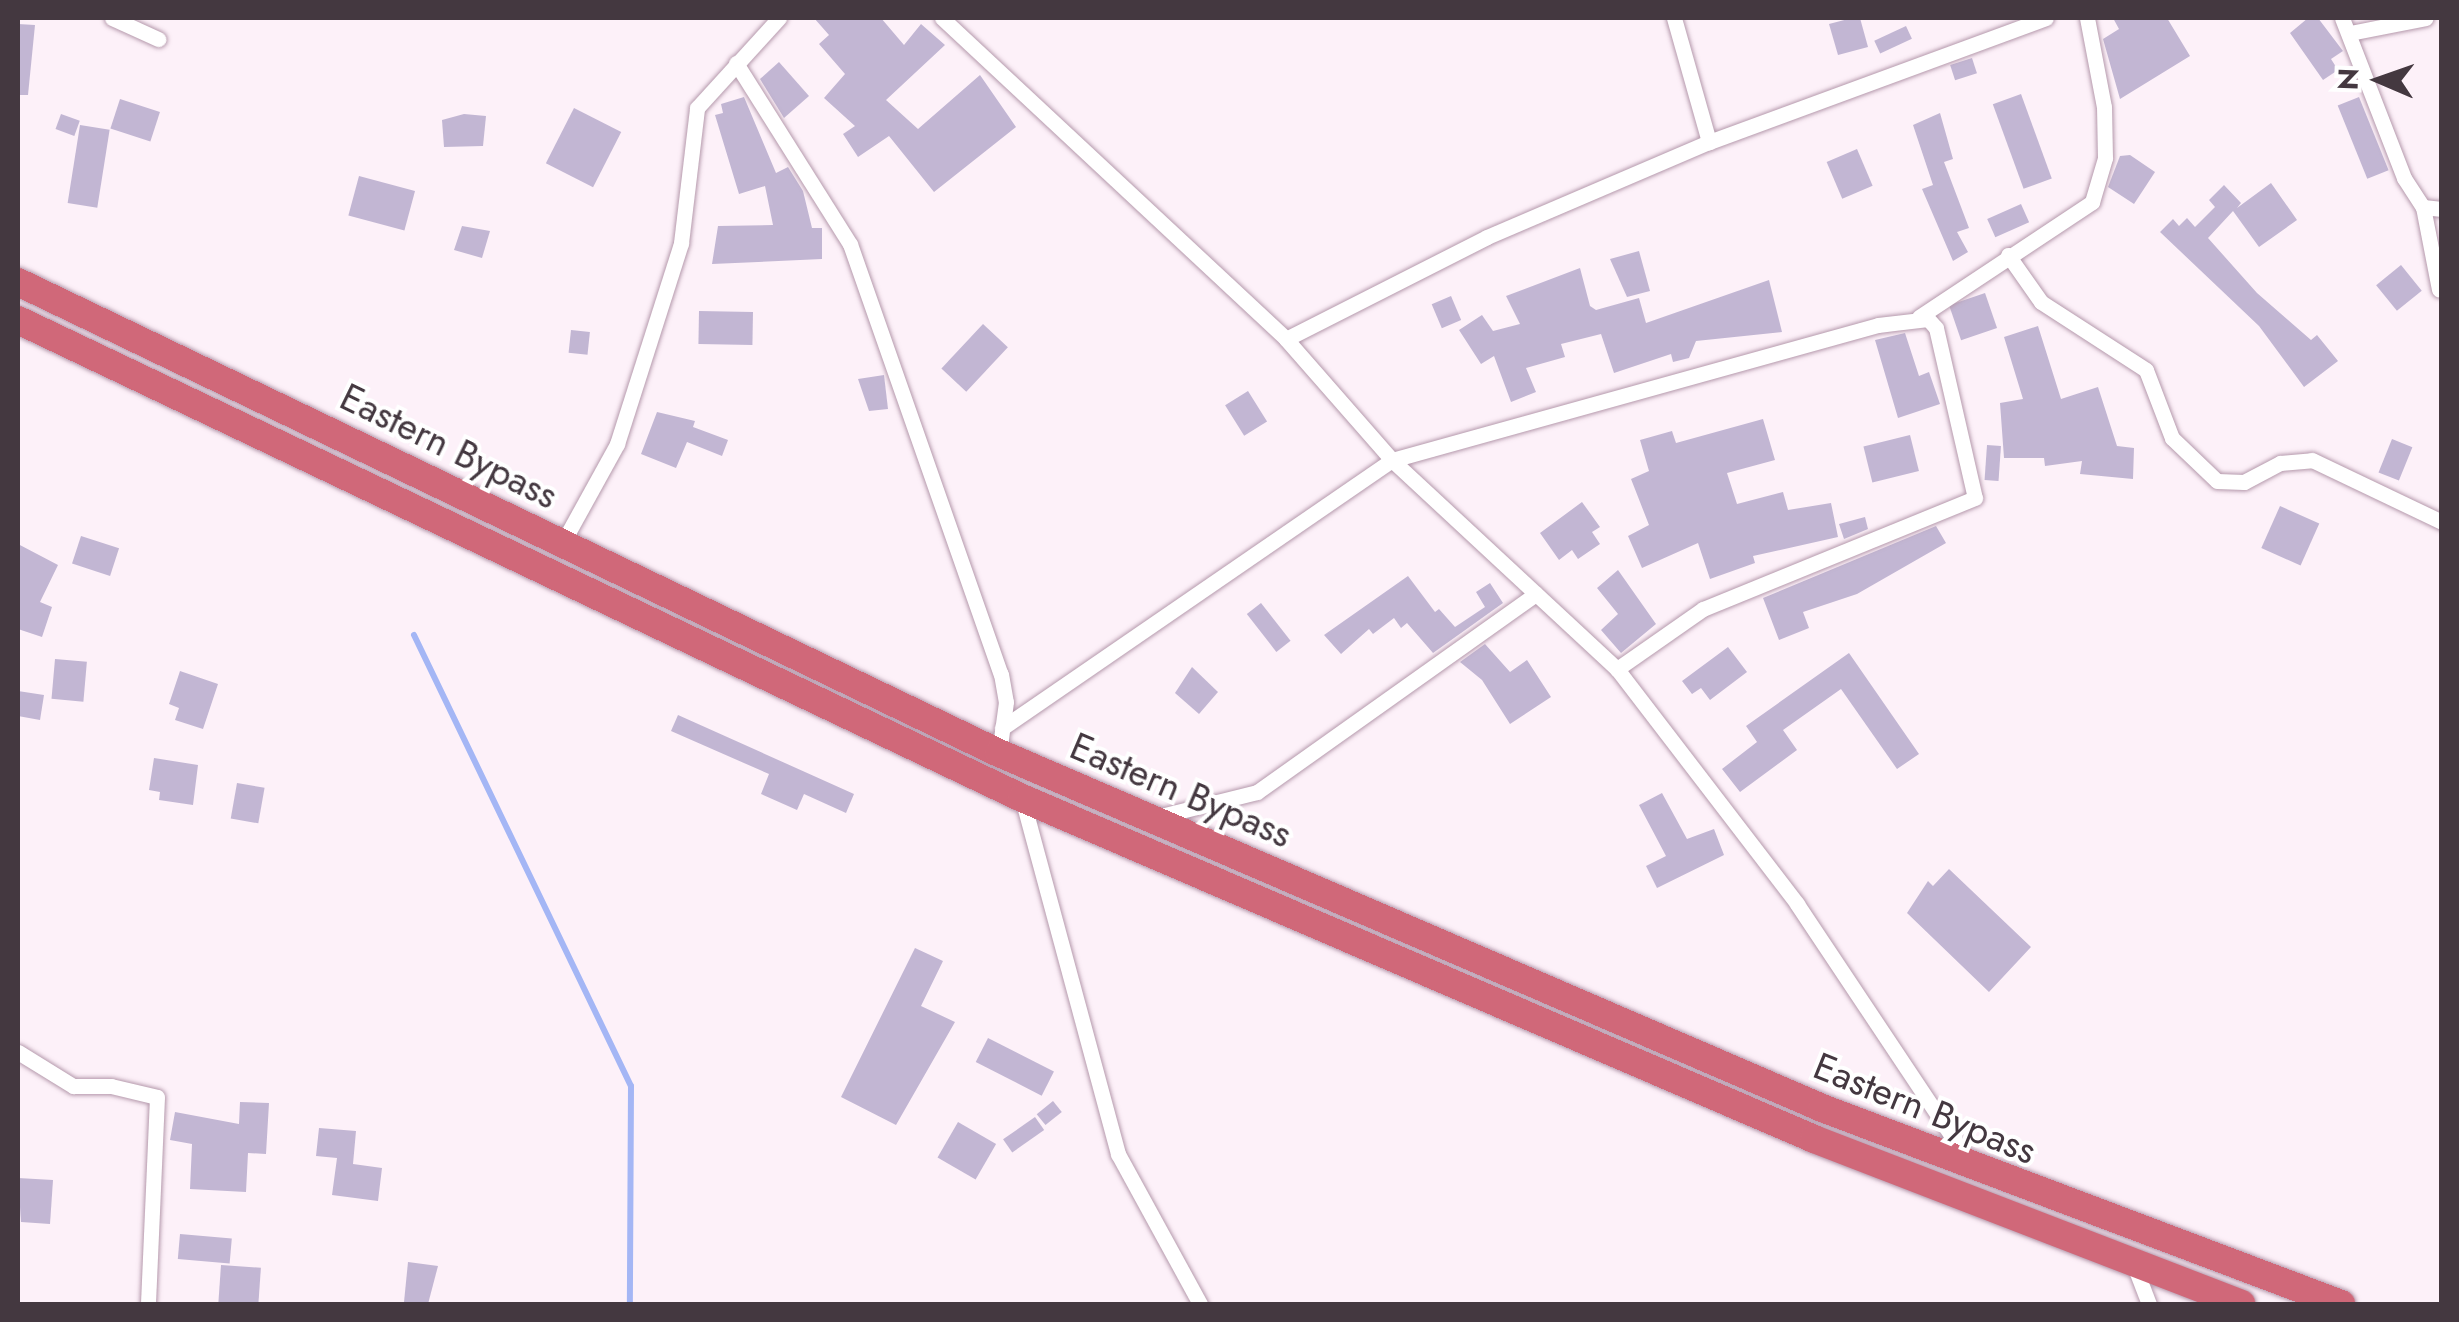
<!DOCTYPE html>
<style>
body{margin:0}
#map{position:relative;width:2459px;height:1322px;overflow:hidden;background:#fdf1f9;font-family:Jost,sans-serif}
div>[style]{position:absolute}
.stream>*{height:6px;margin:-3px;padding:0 3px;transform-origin:3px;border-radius:3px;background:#a4b6f5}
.building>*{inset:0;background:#c2b6d3;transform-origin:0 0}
.roads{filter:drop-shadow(0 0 2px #b599ac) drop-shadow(0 0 2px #b599ac)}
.street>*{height:15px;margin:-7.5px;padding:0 7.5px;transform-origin:7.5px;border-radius:7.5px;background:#fff}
.highway>*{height:28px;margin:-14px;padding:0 14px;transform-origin:14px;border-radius:14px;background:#d06879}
span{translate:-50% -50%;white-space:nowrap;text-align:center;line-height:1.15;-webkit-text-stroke:8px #fff;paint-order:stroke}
.street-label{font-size:38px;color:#443840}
.frame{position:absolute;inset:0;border:20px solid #443840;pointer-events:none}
.north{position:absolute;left:2329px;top:30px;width:100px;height:100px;-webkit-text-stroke:8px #fff;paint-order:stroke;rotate:272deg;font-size:28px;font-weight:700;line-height:40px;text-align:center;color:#443840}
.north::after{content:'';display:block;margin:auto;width:35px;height:45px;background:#443840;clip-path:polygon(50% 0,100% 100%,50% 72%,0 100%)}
</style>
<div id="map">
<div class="stream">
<div style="left:414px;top:635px;width:500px;rotate:64.31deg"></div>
<div style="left:631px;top:1086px;width:218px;rotate:90.3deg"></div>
</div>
<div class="building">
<div style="clip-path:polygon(814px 18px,881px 18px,904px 45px,921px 24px,945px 45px,886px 100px,918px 129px,980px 75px,1016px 127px,934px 192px,889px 136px,858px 157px,843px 134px,855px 126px,824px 98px,845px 74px,819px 44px,829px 35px)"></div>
<div style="clip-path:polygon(1852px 18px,1860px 18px,1868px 47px,1838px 55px,1829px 24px)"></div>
<div style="clip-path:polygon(2113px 18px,2167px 18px,2190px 56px,2120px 99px,2103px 39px,2119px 29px)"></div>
<div style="clip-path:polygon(2308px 18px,2318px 18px,2343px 51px,2331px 59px,2338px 70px,2323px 80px,2290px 33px)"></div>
<div style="clip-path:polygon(18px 24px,35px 25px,28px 95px,18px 95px)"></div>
<div style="left:1906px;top:26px;width:14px;height:35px;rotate:65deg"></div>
<div style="left:1972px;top:58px;width:16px;height:23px;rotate:72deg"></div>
<div style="clip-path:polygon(779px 62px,809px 96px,784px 118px,760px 79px)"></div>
<div style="left:2021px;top:94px;width:90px;height:30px;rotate:70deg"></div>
<div style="clip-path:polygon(744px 97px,776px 173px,788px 167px,803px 191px,812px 228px,822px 228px,822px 259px,712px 264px,718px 226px,773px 225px,765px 186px,739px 194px,715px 115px,723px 113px,721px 104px)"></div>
<div style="left:2359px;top:97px;width:79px;height:23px;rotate:68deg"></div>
<div style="left:120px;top:99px;width:42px;height:31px;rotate:18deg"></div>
<div style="left:574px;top:108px;width:53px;height:62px;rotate:27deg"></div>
<div style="clip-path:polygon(1940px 113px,1953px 159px,1944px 162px,1969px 228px,1957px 232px,1968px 252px,1953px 261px,1922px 189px,1933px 185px,1913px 125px)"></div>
<div style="left:61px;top:114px;width:20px;height:16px;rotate:20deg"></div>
<div style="clip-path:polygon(464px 114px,486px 116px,483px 146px,444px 147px,442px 120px)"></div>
<div style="left:80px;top:125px;width:30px;height:79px;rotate:9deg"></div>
<div style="left:1857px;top:149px;width:40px;height:33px;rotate:67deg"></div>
<div style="clip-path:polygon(2130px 155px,2155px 172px,2134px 204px,2108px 187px,2120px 156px)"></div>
<div style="left:359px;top:176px;width:58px;height:41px;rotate:15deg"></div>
<div style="clip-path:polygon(2271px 183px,2297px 220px,2259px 247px,2233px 211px,2208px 238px,2257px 293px,2311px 340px,2317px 335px,2338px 361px,2304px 387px,2259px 326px,2160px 232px,2173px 219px,2179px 226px,2187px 218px,2195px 227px,2215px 207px,2209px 200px,2224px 185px,2241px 203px,2237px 208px)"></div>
<div style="left:2021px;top:204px;width:20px;height:37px;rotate:66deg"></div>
<div style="clip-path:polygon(462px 226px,490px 231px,482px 258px,454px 250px)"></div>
<div style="clip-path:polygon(1639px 251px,1650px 291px,1627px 297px,1610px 259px)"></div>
<div style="left:2401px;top:265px;width:33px;height:32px;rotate:51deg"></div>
<div style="clip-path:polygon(1580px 268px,1590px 306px,1596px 310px,1639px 298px,1646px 323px,1769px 280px,1782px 332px,1696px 341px,1689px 358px,1673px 362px,1671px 354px,1614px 373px,1601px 334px,1561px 344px,1565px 357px,1526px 368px,1536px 392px,1511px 402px,1494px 356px,1481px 364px,1459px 330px,1482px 315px,1493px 331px,1520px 324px,1506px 296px)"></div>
<div style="left:1985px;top:293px;width:37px;height:38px;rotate:71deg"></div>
<div style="left:1451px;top:296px;width:26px;height:21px;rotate:67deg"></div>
<div style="left:699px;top:311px;width:54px;height:33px;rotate:1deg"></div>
<div style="left:983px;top:324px;width:34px;height:61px;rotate:43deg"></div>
<div style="clip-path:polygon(2038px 326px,2061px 399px,2098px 387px,2117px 446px,2134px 448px,2133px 479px,2080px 474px,2082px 461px,2045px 466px,2044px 458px,2004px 458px,2000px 403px,2023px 399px,2004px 337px)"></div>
<div style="left:571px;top:330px;width:19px;height:23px;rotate:6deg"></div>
<div style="clip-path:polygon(1905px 333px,1919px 376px,1929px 372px,1940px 404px,1898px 418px,1875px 340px)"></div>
<div style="clip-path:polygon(884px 375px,888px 409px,869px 411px,858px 379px)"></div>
<div style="left:1248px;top:391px;width:36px;height:27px;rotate:58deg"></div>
<div style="clip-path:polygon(657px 412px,695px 421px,693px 427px,728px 440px,722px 456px,687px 442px,676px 468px,641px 454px)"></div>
<div style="clip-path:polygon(1763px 419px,1775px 460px,1727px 473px,1737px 504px,1783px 492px,1788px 510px,1831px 503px,1838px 537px,1753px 556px,1755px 563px,1710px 579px,1698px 543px,1642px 568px,1628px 536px,1649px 525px,1631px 479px,1649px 471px,1640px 440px,1672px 431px,1676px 443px)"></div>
<div style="left:1910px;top:435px;width:37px;height:48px;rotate:76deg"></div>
<div style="left:2392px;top:439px;width:22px;height:36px;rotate:22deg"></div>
<div style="left:1987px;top:445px;width:14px;height:35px;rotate:4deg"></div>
<div style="clip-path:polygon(1582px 502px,1600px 527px,1592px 532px,1600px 544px,1578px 559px,1572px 550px,1559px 560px,1540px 533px)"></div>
<div style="left:2280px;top:506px;width:43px;height:46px;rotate:24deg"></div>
<div style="clip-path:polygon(1865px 517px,1868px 529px,1844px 539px,1839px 524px)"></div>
<div style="clip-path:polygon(1936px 526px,1946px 543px,1857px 594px,1803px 612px,1809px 628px,1779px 640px,1763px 598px)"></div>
<div style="left:81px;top:536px;width:40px;height:29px;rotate:18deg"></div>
<div style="clip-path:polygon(18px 544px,58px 565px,40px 602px,52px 607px,42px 637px,18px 629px)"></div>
<div style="clip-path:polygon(1618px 570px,1656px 624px,1621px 653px,1601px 630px,1618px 614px,1597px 588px)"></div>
<div style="clip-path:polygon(1408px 576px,1435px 612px,1439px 609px,1455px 627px,1485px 607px,1476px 592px,1490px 583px,1503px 603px,1433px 653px,1407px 623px,1401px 628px,1394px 618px,1373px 634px,1369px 629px,1341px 654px,1324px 635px)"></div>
<div style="left:1261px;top:603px;width:48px;height:18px;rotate:52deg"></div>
<div style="clip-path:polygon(1485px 644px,1510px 672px,1527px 660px,1551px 697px,1510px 724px,1482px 680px,1460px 662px)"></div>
<div style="clip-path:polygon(1728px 647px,1747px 672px,1710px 700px,1701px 688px,1692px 694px,1682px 681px)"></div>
<div style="clip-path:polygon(1849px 653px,1919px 754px,1897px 769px,1841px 689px,1783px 730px,1797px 750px,1740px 792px,1722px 769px,1757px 742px,1746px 726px)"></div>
<div style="left:55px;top:659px;width:32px;height:40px;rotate:5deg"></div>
<div style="clip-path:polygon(1192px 667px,1218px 692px,1199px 714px,1175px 693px)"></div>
<div style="clip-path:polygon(180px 671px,218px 684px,203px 729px,175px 720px,179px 708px,169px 704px)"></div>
<div style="clip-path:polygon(18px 691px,44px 695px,40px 720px,18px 716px)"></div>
<div style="clip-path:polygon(678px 715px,854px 794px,846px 813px,804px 794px,797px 810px,761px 794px,769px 774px,671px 731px)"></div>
<div style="clip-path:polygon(154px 758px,198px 765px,193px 805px,159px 800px,160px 792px,149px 790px)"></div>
<div style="left:237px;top:783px;width:28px;height:36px;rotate:10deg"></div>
<div style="clip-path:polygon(1662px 793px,1687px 839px,1714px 829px,1724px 855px,1657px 888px,1646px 866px,1666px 856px,1639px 805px)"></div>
<div style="clip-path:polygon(1949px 869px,2031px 947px,1989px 992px,1907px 913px,1928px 881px,1933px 886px)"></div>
<div style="clip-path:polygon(915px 948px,943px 961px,921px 1006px,955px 1022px,896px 1125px,841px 1097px)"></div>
<div style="left:988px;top:1038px;width:74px;height:27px;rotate:27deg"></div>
<div style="left:1053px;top:1101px;width:14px;height:21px;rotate:51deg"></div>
<div style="clip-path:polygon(240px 1102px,269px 1103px,266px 1154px,248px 1153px,246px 1192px,190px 1189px,192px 1144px,170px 1140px,175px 1112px,239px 1124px)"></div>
<div style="left:1035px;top:1117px;width:16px;height:39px;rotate:55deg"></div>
<div style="left:958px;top:1122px;width:44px;height:41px;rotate:30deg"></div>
<div style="clip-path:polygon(319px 1128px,356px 1131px,353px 1164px,382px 1168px,378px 1201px,332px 1195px,337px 1158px,316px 1156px)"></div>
<div style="clip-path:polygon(18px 1178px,53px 1180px,50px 1224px,21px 1222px)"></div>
<div style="left:180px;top:1234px;width:52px;height:25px;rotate:5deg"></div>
<div style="clip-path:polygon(408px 1262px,438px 1266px,428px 1304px,404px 1302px)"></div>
<div style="left:221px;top:1265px;width:40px;height:39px;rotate:4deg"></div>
</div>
<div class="roads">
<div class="street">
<div style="left:112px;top:18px;width:51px;rotate:24.5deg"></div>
<div style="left:942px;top:18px;width:471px;rotate:43deg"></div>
<div style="left:1286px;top:339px;width:161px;rotate:48.8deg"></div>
<div style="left:1392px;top:460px;width:307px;rotate:42.9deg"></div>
<div style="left:1617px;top:669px;width:296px;rotate:52.5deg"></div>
<div style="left:1797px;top:904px;width:306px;rotate:56.3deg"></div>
<div style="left:1674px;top:18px;width:129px;rotate:74.2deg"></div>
<div style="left:2342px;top:18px;width:172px;rotate:68.8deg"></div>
<div style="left:2404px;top:178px;width:35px;rotate:57deg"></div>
<div style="left:2423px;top:207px;width:19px;rotate:6deg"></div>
<div style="left:2350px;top:33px;width:77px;rotate:-11.2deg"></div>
<div style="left:736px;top:63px;width:214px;rotate:57.8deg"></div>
<div style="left:850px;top:244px;width:456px;rotate:70.7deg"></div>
<div style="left:1001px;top:674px;width:28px;rotate:80deg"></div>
<div style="left:1006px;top:702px;width:51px;rotate:97.8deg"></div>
<div style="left:2423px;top:207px;width:84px;rotate:79deg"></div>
<div style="left:2008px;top:255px;width:57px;rotate:54.9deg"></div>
<div style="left:2041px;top:302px;width:125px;rotate:32.9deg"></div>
<div style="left:2146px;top:370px;width:73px;rotate:69.1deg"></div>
<div style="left:2172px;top:438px;width:62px;rotate:43.7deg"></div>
<div style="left:2217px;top:481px;width:27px;rotate:2deg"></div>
<div style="left:2244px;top:482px;width:41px;rotate:-27.8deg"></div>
<div style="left:2280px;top:463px;width:32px;rotate:-5deg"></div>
<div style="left:2312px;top:460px;width:144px;rotate:25.5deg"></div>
<div style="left:1919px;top:317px;width:208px;rotate:-33.6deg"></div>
<div style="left:2092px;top:202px;width:46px;rotate:-73.5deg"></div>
<div style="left:2105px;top:158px;width:51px;rotate:-91.1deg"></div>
<div style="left:2104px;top:107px;width:91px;rotate:-100.8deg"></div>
<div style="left:1286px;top:339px;width:225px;rotate:-26.9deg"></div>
<div style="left:1487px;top:237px;width:241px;rotate:-23.2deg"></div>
<div style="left:1709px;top:142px;width:359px;rotate:-20.2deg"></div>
<div style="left:563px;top:542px;width:112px;rotate:-61.1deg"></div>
<div style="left:617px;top:444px;width:211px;rotate:-72.3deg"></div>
<div style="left:681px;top:243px;width:136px;rotate:-83.2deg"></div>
<div style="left:697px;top:108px;width:122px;rotate:-47.7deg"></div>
<div style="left:1002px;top:728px;width:473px;rotate:-34.5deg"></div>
<div style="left:1392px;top:460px;width:504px;rotate:-15.52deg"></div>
<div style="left:1878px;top:325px;width:50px;rotate:-6.8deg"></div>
<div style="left:1928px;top:319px;width:12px;rotate:48deg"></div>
<div style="left:1936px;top:328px;width:174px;rotate:77.1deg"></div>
<div style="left:1975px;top:498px;width:294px;rotate:157.8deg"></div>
<div style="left:1703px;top:609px;width:105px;rotate:145.1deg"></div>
<div style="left:1022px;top:798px;width:369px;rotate:74.9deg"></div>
<div style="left:1118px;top:1154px;width:171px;rotate:61.3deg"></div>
<div style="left:1157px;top:817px;width:103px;rotate:-14deg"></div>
<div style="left:1257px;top:792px;width:342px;rotate:-35.4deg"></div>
<div style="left:18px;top:1052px;width:65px;rotate:31.7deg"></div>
<div style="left:73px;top:1086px;width:38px"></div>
<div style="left:111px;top:1086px;width:47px;rotate:13.4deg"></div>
<div style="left:157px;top:1097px;width:207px;rotate:92.5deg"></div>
<div style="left:2134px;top:1265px;width:42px;rotate:69deg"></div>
</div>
<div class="highway">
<div style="left:18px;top:282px;width:1088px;rotate:25.65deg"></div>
<div style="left:999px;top:753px;width:896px;rotate:23.33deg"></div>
<div style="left:1822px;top:1108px;width:555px;rotate:20.69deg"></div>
<div style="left:18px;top:320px;width:1112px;rotate:25.46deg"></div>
<div style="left:1022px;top:798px;width:862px;rotate:23.29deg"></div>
<div style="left:1814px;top:1139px;width:458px;rotate:21.1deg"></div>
</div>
</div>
<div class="street-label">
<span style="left:449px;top:446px;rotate:26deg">Eastern Bypass</span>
<span style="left:1181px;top:790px;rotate:23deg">Eastern Bypass</span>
<span style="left:1925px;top:1108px;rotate:22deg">Eastern Bypass</span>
</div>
<div class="frame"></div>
<div class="north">N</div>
</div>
